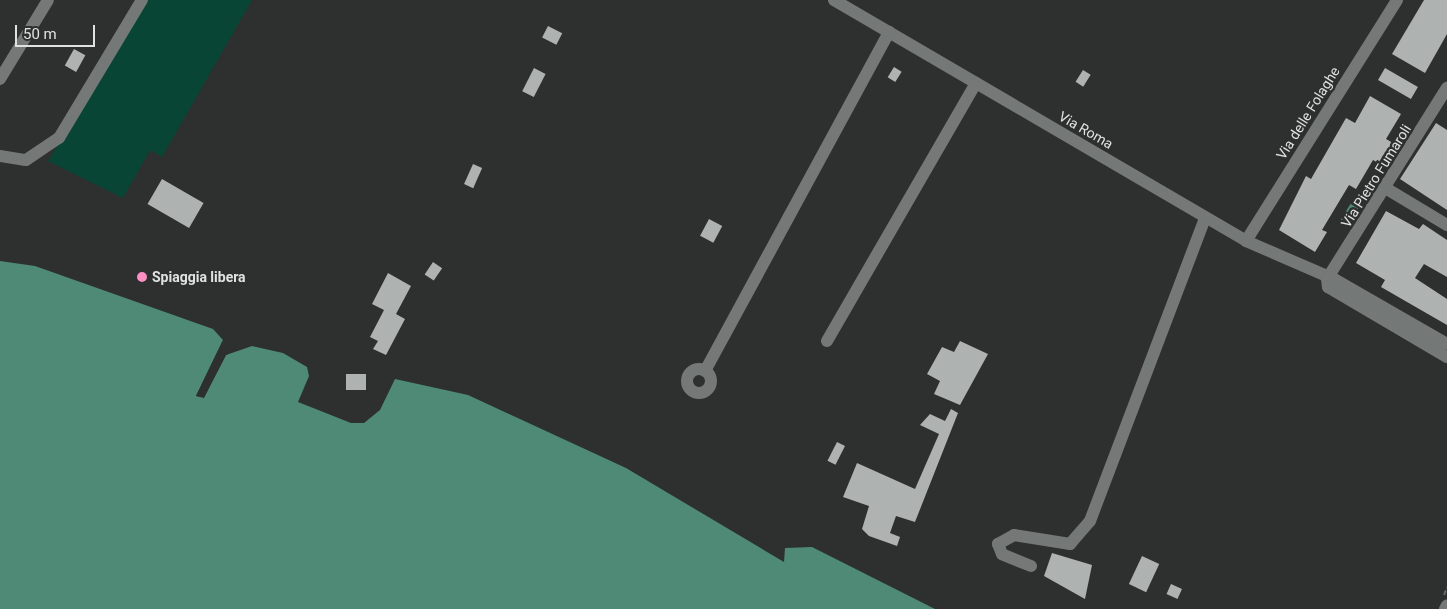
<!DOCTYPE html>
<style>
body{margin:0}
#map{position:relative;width:1447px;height:609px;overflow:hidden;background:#2d302f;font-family:Roboto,sans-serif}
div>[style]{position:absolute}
.green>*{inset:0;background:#094535}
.water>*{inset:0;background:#4e8a76;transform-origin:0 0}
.pier>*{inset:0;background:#2d302f}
.building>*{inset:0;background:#aeb2b1;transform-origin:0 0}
.path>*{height:2px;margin-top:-1px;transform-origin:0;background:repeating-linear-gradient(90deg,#656867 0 5px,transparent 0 7.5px)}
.minor>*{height:12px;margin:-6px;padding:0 6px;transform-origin:6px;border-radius:6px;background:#747877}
.minor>.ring{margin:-6px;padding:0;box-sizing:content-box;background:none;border:12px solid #747877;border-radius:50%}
.dots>*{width:14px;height:14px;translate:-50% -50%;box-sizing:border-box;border:2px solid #2d302f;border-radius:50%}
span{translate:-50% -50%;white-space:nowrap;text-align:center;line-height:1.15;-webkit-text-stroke:5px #2d302f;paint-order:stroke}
.street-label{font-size:14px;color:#e0e2e1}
.poi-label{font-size:14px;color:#e0e2e1;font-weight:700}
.left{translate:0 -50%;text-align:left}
.scale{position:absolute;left:15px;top:25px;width:80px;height:22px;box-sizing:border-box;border:2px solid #e0e2e1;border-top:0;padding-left:6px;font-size:15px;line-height:18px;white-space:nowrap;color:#e0e2e1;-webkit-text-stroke:4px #2d302f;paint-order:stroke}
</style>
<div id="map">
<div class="green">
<div style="clip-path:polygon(145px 0,252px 0,162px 157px,150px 150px,123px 198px,48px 161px)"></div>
</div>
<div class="water">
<div style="left:1353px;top:200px;width:9px;height:25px;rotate:32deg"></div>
<div style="clip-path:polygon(0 261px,35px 266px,213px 329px,223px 340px,196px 396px,204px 397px,226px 355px,252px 346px,283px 353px,307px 367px,309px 376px,298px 402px,351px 423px,364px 423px,380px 410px,395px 379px,468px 395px,626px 468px,784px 562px,785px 548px,812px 547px,935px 609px,0 609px)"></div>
</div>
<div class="pier">
<div style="clip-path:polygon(223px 340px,219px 359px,200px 394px,224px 354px,239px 347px,226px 355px,204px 398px,196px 396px)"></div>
</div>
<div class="building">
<div style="clip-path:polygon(1424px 0,1447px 0,1447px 34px,1425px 73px,1392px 54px)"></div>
<div style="left:548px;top:26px;width:16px;height:13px;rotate:27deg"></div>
<div style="left:74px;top:49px;width:13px;height:19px;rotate:29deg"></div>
<div style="left:894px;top:67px;width:9px;height:12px;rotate:32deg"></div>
<div style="left:534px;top:68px;width:13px;height:26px;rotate:27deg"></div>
<div style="left:1385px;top:68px;width:38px;height:14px;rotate:30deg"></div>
<div style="left:1083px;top:70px;width:9px;height:14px;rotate:32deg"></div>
<div style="clip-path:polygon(1370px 96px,1401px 114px,1386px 139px,1400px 147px,1385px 167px,1373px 160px,1356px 189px,1349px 185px,1322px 230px,1327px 232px,1315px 252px,1279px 230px,1306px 176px,1311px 179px,1346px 118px,1355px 123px)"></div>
<div style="clip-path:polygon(1436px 123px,1447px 130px,1447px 210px,1400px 179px)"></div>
<div style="left:473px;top:164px;width:10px;height:22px;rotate:24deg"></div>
<div style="left:162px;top:179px;width:48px;height:29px;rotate:30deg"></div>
<div style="clip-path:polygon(1386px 211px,1419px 229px,1423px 224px,1447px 240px,1447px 277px,1424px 264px,1415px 278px,1447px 299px,1447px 325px,1381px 287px,1385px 280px,1356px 263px)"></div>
<div style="left:709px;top:219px;width:15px;height:19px;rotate:28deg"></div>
<div style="left:433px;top:262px;width:11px;height:15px;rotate:34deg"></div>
<div style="clip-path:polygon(388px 273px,411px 286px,396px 314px,405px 319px,386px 355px,373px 349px,378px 341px,370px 337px,384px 310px,372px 304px)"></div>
<div style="clip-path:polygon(960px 341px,988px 354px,960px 405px,934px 394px,940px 381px,927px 374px,942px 347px,954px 352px)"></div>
<div style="left:366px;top:374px;width:16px;height:20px;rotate:90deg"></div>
<div style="clip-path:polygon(951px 409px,958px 413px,915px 522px,896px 516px,890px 533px,900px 537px,897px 546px,869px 536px,862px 529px,869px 506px,843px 497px,857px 463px,915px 489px,939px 434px,920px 425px,930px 414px,945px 421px)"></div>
<div style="left:837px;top:442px;width:9px;height:21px;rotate:27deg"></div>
<div style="clip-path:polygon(1052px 553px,1092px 565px,1085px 599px,1044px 576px)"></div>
<div style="left:1142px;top:556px;width:19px;height:31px;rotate:25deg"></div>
<div style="left:1171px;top:584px;width:12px;height:11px;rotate:24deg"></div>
</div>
<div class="path">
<div style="left:1444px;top:595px;width:8px;rotate:-67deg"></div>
</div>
<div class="minor">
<div style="left:834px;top:0;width:477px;rotate:30.3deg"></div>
<div style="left:1246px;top:241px;width:96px;rotate:23.4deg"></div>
<div style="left:1334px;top:279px;width:130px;rotate:29.9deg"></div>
<div style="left:0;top:79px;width:92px;rotate:-58.7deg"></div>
<div style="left:0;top:156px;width:26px;rotate:9deg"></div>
<div style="left:26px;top:160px;width:40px;rotate:-34deg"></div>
<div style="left:59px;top:138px;width:161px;rotate:-59deg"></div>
<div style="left:1387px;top:189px;width:70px;rotate:31deg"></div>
<div style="left:1246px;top:241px;width:284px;rotate:-57.9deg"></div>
<div style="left:1327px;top:279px;width:226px;rotate:-57.9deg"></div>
<div style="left:1327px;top:279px;width:8px;rotate:83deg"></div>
<div style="left:1328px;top:287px;width:138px;rotate:30.5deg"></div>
<div style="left:827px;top:341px;width:298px;rotate:-60deg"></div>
<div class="ring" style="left:687px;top:369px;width:12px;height:12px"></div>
<div style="left:705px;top:371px;width:386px;rotate:-61.5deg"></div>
<div style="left:1031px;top:566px;width:31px;rotate:-158deg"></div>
<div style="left:1002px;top:554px;width:11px;rotate:-112deg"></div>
<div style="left:998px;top:544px;width:18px;rotate:-29deg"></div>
<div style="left:1014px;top:535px;width:57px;rotate:9.1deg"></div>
<div style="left:1070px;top:544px;width:30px;rotate:-49deg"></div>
<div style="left:1090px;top:521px;width:324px;rotate:-69.2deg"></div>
<div style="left:1445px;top:609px;width:4px;rotate:-63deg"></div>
</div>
<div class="dots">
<div style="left:142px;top:277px;background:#fb8fc4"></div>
</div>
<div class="street-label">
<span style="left:1308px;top:113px;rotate:-58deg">Via delle Folaghe</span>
<span style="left:1086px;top:130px;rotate:30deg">Via Roma</span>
<span style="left:1376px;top:176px;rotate:-58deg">Via Pietro Fumaroli</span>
</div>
<div class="poi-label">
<span class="left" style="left:152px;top:277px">Spiaggia libera</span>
</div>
<div class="scale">50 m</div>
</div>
